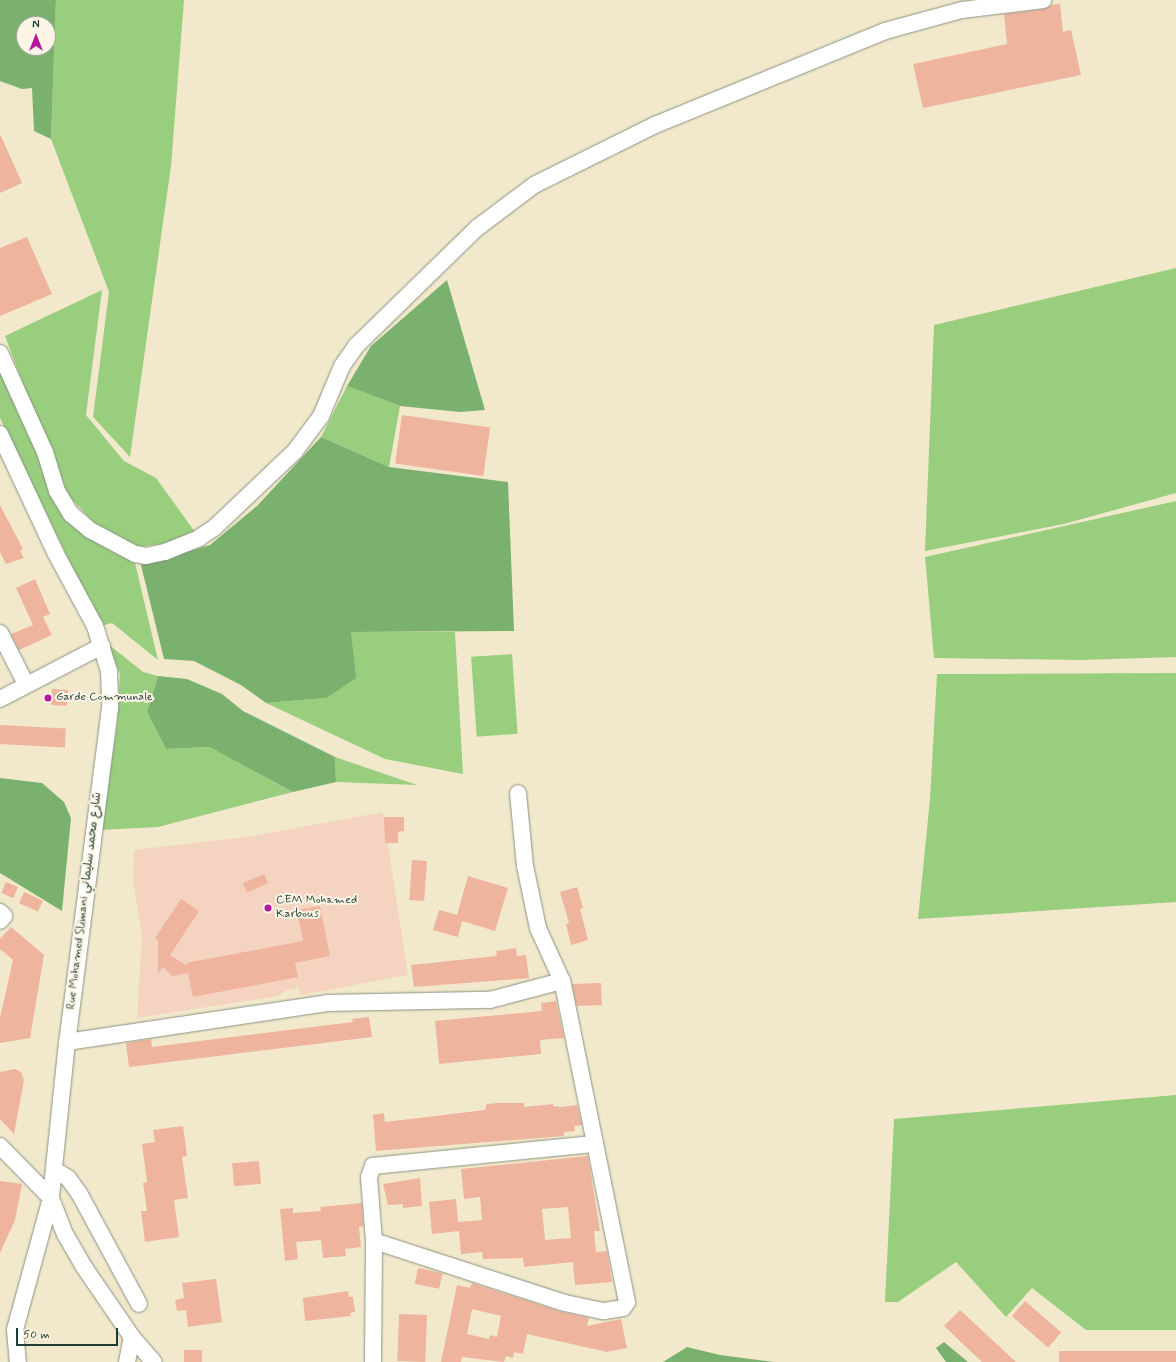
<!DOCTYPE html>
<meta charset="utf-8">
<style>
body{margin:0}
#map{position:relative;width:1176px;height:1362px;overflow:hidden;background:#f2e9cd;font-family:Mynerve,"Playpen Sans Arabic",sans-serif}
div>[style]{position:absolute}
.built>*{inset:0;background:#f4d3c0}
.green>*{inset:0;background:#99ce7f;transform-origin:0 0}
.forest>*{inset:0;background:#7ab16e}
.building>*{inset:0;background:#efb49e;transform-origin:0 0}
.roads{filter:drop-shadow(0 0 1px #889380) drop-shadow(0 0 1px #889380)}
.minor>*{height:16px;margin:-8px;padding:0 8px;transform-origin:8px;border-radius:8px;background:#fff}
.dots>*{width:11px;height:11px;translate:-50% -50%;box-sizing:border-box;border:2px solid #fcf5e5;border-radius:50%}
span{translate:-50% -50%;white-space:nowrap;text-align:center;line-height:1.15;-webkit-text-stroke:4px #fcf5e5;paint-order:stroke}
.poi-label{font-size:12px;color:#1f3d34}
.left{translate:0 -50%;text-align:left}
.street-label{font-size:12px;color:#1f3d34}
.north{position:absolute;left:16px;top:16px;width:40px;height:40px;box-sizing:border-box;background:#fcf5e5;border:1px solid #a4ab9e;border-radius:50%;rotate:0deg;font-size:11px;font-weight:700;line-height:16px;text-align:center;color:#1f3d34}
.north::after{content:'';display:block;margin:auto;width:14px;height:18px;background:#b5179e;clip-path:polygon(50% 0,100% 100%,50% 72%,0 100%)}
.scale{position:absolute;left:16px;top:1328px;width:102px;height:18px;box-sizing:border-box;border:2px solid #1f3d34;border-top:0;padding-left:5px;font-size:12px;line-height:14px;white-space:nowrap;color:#1f3d34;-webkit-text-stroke:3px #fcf5e5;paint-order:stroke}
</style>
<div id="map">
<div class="built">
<div style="clip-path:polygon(383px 812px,408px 975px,301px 995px,298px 988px,285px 991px,279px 996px,137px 1018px,142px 935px,133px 881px,134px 850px,247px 837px)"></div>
</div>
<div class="green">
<div style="clip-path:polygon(56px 0,184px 0,171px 166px,130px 457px,93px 417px,109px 292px,51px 139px)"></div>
<div style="clip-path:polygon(1176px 268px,1176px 493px,1064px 524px,925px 551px,934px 325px)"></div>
<div style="clip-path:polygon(102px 290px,86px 415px,124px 461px,156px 478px,195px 532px,177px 542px,138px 547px,94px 523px,63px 490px,5px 336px)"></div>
<div style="clip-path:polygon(0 368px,40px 453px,63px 516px,112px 551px,135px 563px,158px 660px,112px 623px,101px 626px,0 418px)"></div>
<div style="clip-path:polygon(347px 386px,400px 406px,389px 467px,321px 437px)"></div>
<div style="clip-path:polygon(1176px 501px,1176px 657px,1082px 660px,934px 658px,925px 557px)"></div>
<div style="clip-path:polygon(351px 632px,455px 632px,463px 774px,385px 759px,266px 703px,326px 698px)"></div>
<div style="clip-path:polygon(108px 644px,143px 672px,158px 676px,147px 712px,166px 749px,209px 747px,293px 792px,158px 827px,101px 830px,117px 726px,120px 674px)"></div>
<div style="left:512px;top:654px;width:80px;height:41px;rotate:86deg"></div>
<div style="clip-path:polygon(1176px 673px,1176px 902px,918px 919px,930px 799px,937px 674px)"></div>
<div style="clip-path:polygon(335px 757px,417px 785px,336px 782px)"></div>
<div style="clip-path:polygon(1176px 1095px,1176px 1330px,1086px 1330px,1032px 1288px,1006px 1317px,956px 1262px,898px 1302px,885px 1302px,894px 1119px)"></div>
</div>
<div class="forest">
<div style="clip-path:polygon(evenodd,0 0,56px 0,51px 139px,34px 131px,32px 88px,22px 89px,0 81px,0 0,24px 24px,48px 24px,48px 48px,24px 48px,24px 24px)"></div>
<div style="clip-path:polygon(447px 280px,485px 410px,460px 412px,400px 406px,347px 386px,371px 346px)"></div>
<div style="clip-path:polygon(321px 437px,389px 467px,508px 482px,514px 631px,351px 632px,356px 678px,326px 698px,266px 703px,241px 685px,194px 661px,164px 659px,141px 565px,210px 545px,257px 506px)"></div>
<div style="clip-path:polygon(158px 676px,187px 679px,222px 694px,243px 711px,335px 757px,336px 782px,293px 792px,209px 747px,166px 749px,147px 712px)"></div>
<div style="clip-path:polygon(0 778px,42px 783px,64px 802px,71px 818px,62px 911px,0 873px)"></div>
<div style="clip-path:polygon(944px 1342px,968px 1362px,946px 1362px,936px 1348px)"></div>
<div style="clip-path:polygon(687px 1347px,720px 1355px,774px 1362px,663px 1362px)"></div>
</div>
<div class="building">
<div style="clip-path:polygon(1060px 4px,1063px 32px,1071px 30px,1081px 75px,923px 108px,913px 64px,1007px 44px,1004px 14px,1044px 9px,1051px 5px)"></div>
<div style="clip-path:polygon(0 134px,22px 183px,0 193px)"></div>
<div style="clip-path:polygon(27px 237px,52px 294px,0 316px,0 248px)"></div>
<div style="left:402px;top:415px;width:89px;height:49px;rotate:8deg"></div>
<div style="clip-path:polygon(0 505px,23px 549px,20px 551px,24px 558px,6px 564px,0 552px)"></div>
<div style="clip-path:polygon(35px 579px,50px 614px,43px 617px,52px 635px,19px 650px,11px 634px,33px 625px,16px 588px)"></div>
<div style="left:52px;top:689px;width:16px;height:16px;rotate:4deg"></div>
<div style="left:0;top:725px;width:66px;height:19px;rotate:3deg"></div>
<div style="clip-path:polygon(384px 817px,404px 817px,404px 831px,398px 832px,398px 843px,385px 843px)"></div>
<div style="left:412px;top:860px;width:15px;height:40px;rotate:4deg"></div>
<div style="left:264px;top:874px;width:10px;height:23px;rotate:66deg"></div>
<div style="clip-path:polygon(468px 876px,508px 888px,495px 931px,462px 921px,458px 937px,433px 930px,439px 910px,457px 915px)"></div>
<div style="left:6px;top:882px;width:13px;height:12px;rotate:23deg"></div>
<div style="clip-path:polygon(577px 887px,583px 908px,580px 909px,588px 940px,571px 945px,566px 924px,569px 923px,560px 892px)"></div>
<div style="left:24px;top:892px;width:21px;height:12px;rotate:25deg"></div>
<div style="clip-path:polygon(181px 899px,199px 911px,170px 955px,187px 966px,186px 963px,303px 941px,297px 910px,320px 906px,330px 956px,295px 963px,298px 977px,193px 997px,188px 973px,172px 976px,163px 967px,158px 973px,158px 940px,155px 938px)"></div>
<div style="clip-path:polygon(11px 927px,44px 955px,30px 1038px,0 1043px,0 1018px,13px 960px,0 949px,0 939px)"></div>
<div style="clip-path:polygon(516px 948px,517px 956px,526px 955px,529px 978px,414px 987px,411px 965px,497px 956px,496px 951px)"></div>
<div style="clip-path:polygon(601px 983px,602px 1005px,577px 1006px,572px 984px)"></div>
<div style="clip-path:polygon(556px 1001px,564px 1038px,540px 1040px,541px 1054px,439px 1064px,435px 1021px,542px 1011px,541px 1003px)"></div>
<div style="clip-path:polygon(369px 1017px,372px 1037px,129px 1067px,126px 1043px,151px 1039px,152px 1047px,353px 1022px,352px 1019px)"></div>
<div style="clip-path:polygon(15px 1069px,21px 1072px,24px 1080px,14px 1134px,0 1119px,0 1072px)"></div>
<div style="clip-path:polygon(498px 1103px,524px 1103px,524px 1107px,553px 1104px,553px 1106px,562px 1107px,577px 1105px,582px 1125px,574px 1126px,575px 1131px,564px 1132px,564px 1136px,376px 1151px,373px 1115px,384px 1113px,385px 1122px,485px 1110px,487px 1104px)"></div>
<div style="clip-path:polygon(183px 1126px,187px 1156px,182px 1157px,188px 1198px,174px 1200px,179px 1237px,145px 1242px,141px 1211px,147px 1211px,143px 1183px,147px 1182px,142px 1144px,155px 1142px,153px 1130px)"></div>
<div style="clip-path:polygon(evenodd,588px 1156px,600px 1231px,594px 1231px,596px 1252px,607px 1251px,612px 1282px,575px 1285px,573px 1262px,524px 1267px,523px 1258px,483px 1259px,482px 1252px,461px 1254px,459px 1231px,432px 1234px,429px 1202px,456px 1199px,458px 1222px,482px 1220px,480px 1197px,464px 1199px,461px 1169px,588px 1156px,568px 1207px,571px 1238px,545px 1240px,542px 1209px,568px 1207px)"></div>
<div style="left:259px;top:1161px;width:23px;height:27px;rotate:85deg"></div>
<div style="clip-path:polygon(420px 1178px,422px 1206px,403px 1208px,403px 1204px,388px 1205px,383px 1184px)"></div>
<div style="clip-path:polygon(0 1181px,22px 1184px,15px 1220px,0 1253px)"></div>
<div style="clip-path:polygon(362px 1203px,363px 1226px,359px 1227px,361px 1247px,345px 1249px,346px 1256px,323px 1258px,321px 1240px,296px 1242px,298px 1259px,285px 1261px,280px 1209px,293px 1208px,293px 1213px,321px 1211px,320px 1207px)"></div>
<div style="left:418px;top:1268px;width:25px;height:16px;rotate:12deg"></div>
<div style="clip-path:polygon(216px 1279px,222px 1322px,188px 1327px,186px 1310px,177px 1311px,175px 1300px,184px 1298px,182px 1283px)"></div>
<div style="clip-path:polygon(evenodd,472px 1283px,562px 1312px,589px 1318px,587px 1326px,621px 1319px,627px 1348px,607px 1352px,527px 1334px,523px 1354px,514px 1352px,513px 1358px,506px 1356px,504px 1362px,462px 1357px,461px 1362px,441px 1362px,457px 1285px,470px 1288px,472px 1283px,472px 1309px,501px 1316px,497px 1337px,490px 1335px,489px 1339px,467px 1334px,472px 1309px)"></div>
<div style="clip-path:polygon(348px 1291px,349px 1297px,353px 1297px,355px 1312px,350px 1313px,351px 1316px,305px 1321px,303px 1298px)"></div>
<div style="left:1025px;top:1301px;width:48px;height:20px;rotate:41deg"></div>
<div style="clip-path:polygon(960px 1310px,1016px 1362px,982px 1362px,944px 1326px)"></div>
<div style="left:399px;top:1314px;width:28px;height:47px;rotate:2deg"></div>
<div style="left:184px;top:1350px;width:18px;height:12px"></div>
<div style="left:1059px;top:1351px;width:117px;height:11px"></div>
</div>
<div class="roads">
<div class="minor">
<div style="left:0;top:353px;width:109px;rotate:65.6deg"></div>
<div style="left:45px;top:452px;width:41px;rotate:72.9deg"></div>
<div style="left:57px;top:491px;width:27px;rotate:59deg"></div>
<div style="left:71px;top:514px;width:25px;rotate:40deg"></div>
<div style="left:90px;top:530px;width:51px;rotate:28.1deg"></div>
<div style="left:135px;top:554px;width:11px;rotate:10deg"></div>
<div style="left:146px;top:556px;width:19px;rotate:-12deg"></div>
<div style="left:165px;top:552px;width:37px;rotate:-22deg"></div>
<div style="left:199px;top:538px;width:18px;rotate:-34deg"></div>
<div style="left:214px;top:528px;width:112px;rotate:-43.5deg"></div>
<div style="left:295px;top:451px;width:44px;rotate:-53.4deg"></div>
<div style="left:321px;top:416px;width:54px;rotate:-67.2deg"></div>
<div style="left:342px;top:366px;width:24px;rotate:-55deg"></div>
<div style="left:356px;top:346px;width:169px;rotate:-44.3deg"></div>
<div style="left:477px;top:228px;width:71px;rotate:-37deg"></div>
<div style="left:534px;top:185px;width:135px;rotate:-26.4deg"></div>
<div style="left:655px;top:125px;width:248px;rotate:-22.2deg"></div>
<div style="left:885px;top:31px;width:80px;rotate:-15.3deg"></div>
<div style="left:962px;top:10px;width:82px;rotate:-7deg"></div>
<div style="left:0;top:434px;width:132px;rotate:65deg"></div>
<div style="left:56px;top:554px;width:82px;rotate:61.6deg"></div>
<div style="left:95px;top:626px;width:47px;rotate:72.7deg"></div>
<div style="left:109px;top:671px;width:37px;rotate:88deg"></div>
<div style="left:110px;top:708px;width:337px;rotate:97.3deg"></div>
<div style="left:67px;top:1042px;width:157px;rotate:95.9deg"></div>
<div style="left:51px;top:1198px;width:39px;rotate:69deg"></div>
<div style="left:65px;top:1234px;width:38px;rotate:60deg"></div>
<div style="left:84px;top:1267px;width:85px;rotate:55.6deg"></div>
<div style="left:132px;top:1337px;width:33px;rotate:49deg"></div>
<div style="left:0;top:633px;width:57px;rotate:63deg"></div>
<div style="left:0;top:699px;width:115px;rotate:-27.5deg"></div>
<div style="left:0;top:912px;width:6px;rotate:45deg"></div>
<div style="left:4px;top:916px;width:6px;rotate:129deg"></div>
<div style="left:67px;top:1042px;width:263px;rotate:-8.5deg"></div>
<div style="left:327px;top:1003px;width:163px;rotate:-1.1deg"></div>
<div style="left:490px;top:1000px;width:74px;rotate:-14.8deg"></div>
<div style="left:0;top:1146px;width:73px;rotate:45.6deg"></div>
<div style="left:51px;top:1198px;width:137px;rotate:105.3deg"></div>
<div style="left:15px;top:1330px;width:32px;rotate:85deg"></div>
<div style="left:55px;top:1170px;width:15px;rotate:32deg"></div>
<div style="left:68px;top:1178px;width:19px;rotate:54deg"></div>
<div style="left:79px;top:1193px;width:126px;rotate:61.6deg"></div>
<div style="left:374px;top:1241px;width:201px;rotate:18deg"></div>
<div style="left:565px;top:1303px;width:40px;rotate:12deg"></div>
<div style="left:604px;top:1311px;width:19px;rotate:-9deg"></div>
<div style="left:623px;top:1308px;width:7px;rotate:-56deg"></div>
<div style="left:627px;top:1302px;width:328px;rotate:-101.4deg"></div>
<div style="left:562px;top:981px;width:58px;rotate:-114.4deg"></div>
<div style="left:538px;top:928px;width:63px;rotate:-101.8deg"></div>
<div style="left:525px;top:866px;width:73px;rotate:-95.5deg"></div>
<div style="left:127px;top:1362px;width:25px;rotate:-79deg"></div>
<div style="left:373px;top:1362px;width:121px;rotate:-89.5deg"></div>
<div style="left:374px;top:1241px;width:64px;rotate:-94.5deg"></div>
<div style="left:369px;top:1177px;width:12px;rotate:-70deg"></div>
<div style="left:373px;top:1166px;width:223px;rotate:-5.7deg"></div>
</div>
</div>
<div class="dots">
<div style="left:48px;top:698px;background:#b5179e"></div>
<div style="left:268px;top:908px;background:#b5179e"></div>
</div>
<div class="poi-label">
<span class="left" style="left:56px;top:698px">Garde Communale</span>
<span class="left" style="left:276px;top:908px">CEM Mohamed<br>Karbous</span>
</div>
<div class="street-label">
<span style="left:85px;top:901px;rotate:-83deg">Rue Mohamed Slimani شارع محمد سليماني</span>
</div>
<div class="north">N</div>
<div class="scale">50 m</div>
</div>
